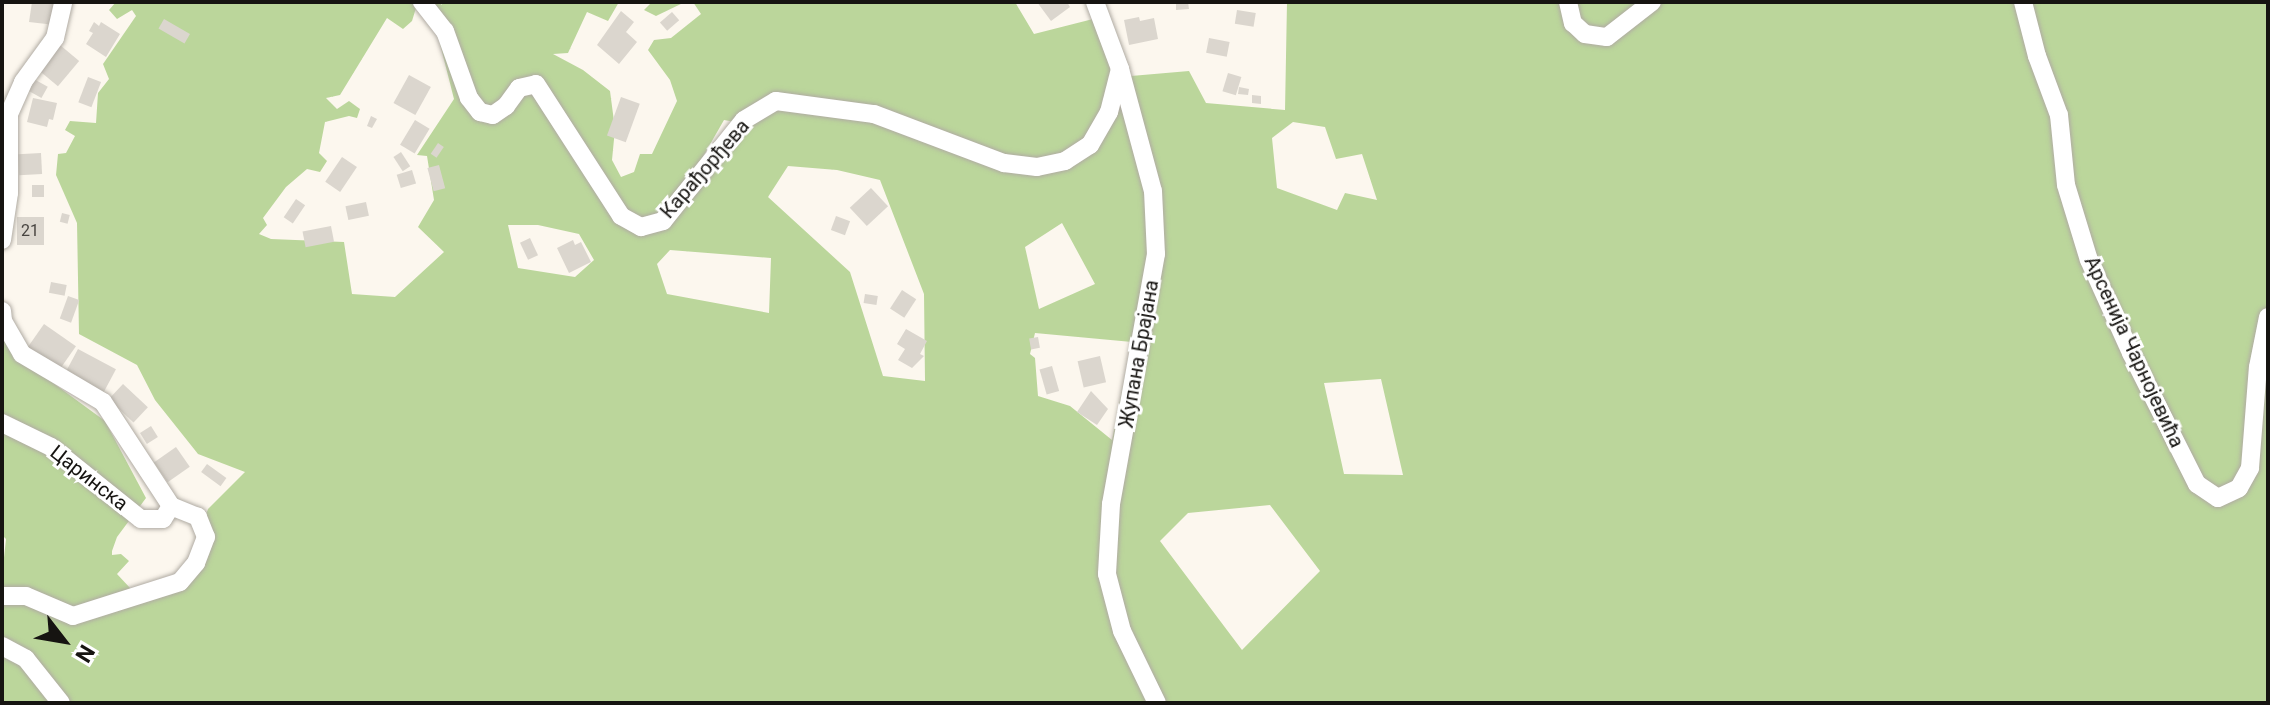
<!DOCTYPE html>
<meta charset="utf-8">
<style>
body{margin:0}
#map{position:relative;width:2270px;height:705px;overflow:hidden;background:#fcf7ee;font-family:Roboto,sans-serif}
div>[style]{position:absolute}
.green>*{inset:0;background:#bbd69b}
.building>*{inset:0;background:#dbd6ce;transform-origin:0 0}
.roads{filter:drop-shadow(0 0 2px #b0aba3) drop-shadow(0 0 2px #b0aba3)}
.minor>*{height:18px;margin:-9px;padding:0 9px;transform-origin:9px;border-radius:9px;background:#fff}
span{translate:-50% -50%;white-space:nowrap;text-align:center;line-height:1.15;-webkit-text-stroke:6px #fff;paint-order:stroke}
.number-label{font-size:16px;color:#474440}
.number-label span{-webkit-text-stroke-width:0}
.street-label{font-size:20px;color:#161411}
.frame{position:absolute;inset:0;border:4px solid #161411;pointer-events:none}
.north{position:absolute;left:24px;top:601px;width:80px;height:80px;-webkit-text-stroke:6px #fff;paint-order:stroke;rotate:121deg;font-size:22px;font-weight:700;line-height:32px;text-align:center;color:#161411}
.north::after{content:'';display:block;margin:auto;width:28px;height:36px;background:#161411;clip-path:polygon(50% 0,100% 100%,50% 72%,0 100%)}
</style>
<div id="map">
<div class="green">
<div style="clip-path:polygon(evenodd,116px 2px,412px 2px,416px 7px,422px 2px,441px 2px,441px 5px,444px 2px,619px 2px,608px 21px,587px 12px,568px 53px,553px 54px,583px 70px,610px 91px,615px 129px,612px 160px,621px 177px,634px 172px,640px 154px,652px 154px,677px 101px,670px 80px,648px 50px,654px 40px,671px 38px,701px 14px,693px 2px,1015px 2px,1034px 34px,1093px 19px,1131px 76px,1189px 71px,1206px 103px,1285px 110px,1287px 2px,2268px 2px,2268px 703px,2px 703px,2px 576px,6px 539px,2px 535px,2px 329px,30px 366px,105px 421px,146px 498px,117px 537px,112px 551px,112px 555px,121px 554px,129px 561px,117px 574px,131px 589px,179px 591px,208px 509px,245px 472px,198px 454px,155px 400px,137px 365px,79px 334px,77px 223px,56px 175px,58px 154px,66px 153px,75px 136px,65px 130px,70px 121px,96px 123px,98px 93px,109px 79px,103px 64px,136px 16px,132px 10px,117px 19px,109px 10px,116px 2px,416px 8px,437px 32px,454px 99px,417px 155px,427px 156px,434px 200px,418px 227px,444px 252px,395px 297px,352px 294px,344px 242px,271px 239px,259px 234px,267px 225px,263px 218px,286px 187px,307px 169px,320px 172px,327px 161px,319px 153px,325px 122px,349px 116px,357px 118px,360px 109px,349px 101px,337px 109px,326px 98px,340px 95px,387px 18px,403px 29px,412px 21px,416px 8px,116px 2px,724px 120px,751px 125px,699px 191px,673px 209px,724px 120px,116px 2px,1293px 122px,1325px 127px,1336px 159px,1362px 154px,1377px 200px,1345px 193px,1337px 210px,1277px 188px,1272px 138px,1293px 122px,116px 2px,788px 166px,837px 170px,880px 180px,924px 294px,925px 381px,883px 376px,850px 272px,768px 197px,788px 166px,116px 2px,1062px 223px,1095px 284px,1039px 309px,1025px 247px,1062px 223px,116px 2px,508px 225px,538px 225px,579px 234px,594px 260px,575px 277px,518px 268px,508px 225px,116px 2px,670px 250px,771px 258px,769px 313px,667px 294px,657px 264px,670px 250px,116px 2px,1035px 333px,1132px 342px,1112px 440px,1070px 406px,1038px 396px,1035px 358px,1030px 354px,1035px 333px,116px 2px,1381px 379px,1403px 475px,1344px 474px,1324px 383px,1381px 379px,116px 2px,1270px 505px,1320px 571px,1242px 650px,1160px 541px,1188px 513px,1270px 505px)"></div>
<div style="clip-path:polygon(652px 2px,685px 2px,656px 16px,644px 10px)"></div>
</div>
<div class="building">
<div style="clip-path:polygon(32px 2px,58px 2px,55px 25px,29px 22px)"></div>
<div style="clip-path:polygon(1037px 2px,1067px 2px,1070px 7px,1051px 21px)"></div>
<div style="clip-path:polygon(1176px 2px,1188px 2px,1189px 9px,1176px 10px)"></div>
<div style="left:1237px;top:10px;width:19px;height:14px;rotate:9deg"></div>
<div style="clip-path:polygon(621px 11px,634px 22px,626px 32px,637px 42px,619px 64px,597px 45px)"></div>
<div style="left:672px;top:12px;width:11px;height:16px;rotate:49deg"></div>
<div style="clip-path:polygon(1139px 17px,1140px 21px,1154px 18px,1158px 39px,1129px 45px,1124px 20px)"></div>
<div style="left:164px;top:19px;width:30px;height:11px;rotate:30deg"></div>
<div style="clip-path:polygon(94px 22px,99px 26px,101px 22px,120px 34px,106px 57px,86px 44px,93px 33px,89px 31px)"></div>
<div style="left:1209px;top:38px;width:21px;height:15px;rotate:11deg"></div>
<div style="left:60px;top:45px;width:25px;height:33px;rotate:40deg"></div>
<div style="left:1228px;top:73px;width:14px;height:19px;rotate:17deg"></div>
<div style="left:409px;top:75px;width:25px;height:32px;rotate:29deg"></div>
<div style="left:88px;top:77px;width:14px;height:27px;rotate:21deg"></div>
<div style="left:32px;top:78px;width:18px;height:13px;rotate:29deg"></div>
<div style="clip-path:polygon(1239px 87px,1249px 89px,1248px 95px,1238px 94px)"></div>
<div style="clip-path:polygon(1252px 95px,1261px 96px,1261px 104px,1252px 103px)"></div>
<div style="left:621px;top:97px;width:20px;height:41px;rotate:20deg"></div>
<div style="clip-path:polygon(33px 98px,57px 103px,53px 120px,49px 119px,47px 127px,27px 122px)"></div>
<div style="clip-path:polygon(371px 116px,377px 119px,372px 128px,367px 126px)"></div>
<div style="left:415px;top:120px;width:17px;height:29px;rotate:31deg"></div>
<div style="left:438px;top:143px;width:7px;height:13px;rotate:34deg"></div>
<div style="left:401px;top:152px;width:17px;height:9px;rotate:57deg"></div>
<div style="left:41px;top:153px;width:21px;height:23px;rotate:87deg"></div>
<div style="left:342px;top:157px;width:18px;height:30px;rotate:34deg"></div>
<div style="left:439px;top:165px;width:24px;height:12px;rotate:75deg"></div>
<div style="left:412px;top:170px;width:14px;height:16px;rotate:73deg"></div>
<div style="left:32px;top:185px;width:12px;height:12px"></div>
<div style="left:871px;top:188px;width:25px;height:29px;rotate:47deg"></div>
<div style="left:296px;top:199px;width:11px;height:22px;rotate:34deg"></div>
<div style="left:366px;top:202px;width:14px;height:21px;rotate:78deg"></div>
<div style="left:62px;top:213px;width:8px;height:9px;rotate:14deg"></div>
<div style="left:836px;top:216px;width:15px;height:15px;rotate:20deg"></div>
<div style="left:44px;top:217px;width:28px;height:27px;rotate:90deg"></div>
<div style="left:331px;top:226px;width:16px;height:29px;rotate:79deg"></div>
<div style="left:530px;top:238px;width:19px;height:11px;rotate:65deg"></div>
<div style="clip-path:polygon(573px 240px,575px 245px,581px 242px,591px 262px,569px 273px,557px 248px)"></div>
<div style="left:51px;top:282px;width:16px;height:11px;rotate:11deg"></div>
<div style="left:902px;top:290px;width:17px;height:22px;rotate:33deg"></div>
<div style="left:865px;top:294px;width:13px;height:9px;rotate:9deg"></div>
<div style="left:68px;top:296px;width:12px;height:24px;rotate:20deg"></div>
<div style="left:44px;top:324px;width:39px;height:29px;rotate:35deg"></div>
<div style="clip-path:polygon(906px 329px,927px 341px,920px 354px,924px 356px,912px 368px,898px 360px,905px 349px,897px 344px)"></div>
<div style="left:1038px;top:337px;width:11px;height:9px;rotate:80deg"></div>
<div style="left:78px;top:349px;width:43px;height:27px;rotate:28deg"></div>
<div style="left:1100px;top:356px;width:27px;height:23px;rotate:77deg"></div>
<div style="left:1052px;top:366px;width:26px;height:13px;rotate:74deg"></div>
<div style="left:123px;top:384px;width:34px;height:21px;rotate:43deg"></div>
<div style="clip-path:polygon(1091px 391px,1108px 409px,1097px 425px,1077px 412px)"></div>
<div style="left:151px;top:426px;width:13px;height:13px;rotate:58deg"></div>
<div style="left:176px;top:447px;width:24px;height:27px;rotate:55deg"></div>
<div style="left:207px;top:464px;width:24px;height:10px;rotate:36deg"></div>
</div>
<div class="roads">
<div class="minor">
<div style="left:422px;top:2px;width:37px;rotate:52deg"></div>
<div style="left:445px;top:31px;width:71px;rotate:70.3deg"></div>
<div style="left:469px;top:98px;width:18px;rotate:52deg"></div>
<div style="left:480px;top:112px;width:13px;rotate:13deg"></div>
<div style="left:493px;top:115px;width:16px;rotate:-35deg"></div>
<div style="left:506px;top:106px;width:22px;rotate:-54deg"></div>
<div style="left:519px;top:88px;width:17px;rotate:-13deg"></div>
<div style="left:536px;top:84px;width:157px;rotate:57.2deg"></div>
<div style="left:621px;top:216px;width:23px;rotate:29deg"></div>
<div style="left:641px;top:227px;width:23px;rotate:-15deg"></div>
<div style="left:663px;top:221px;width:129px;rotate:-51.3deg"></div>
<div style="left:744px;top:120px;width:37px;rotate:-31deg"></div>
<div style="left:776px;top:101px;width:99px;rotate:7.6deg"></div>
<div style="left:874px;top:114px;width:139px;rotate:20.7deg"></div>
<div style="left:1004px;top:163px;width:33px;rotate:7deg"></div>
<div style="left:1037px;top:167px;width:29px;rotate:-12deg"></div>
<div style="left:1065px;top:161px;width:30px;rotate:-33deg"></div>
<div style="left:1090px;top:145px;width:38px;rotate:-60deg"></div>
<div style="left:1109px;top:112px;width:44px;rotate:-75.7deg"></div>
<div style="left:1095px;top:2px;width:72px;rotate:69.5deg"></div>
<div style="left:1120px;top:69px;width:126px;rotate:74.9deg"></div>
<div style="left:1153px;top:191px;width:63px;rotate:87.3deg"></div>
<div style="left:1156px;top:254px;width:254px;rotate:100.2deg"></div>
<div style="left:1111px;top:504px;width:70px;rotate:93.3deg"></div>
<div style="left:1107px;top:574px;width:59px;rotate:75.3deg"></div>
<div style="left:1122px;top:631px;width:80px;rotate:64.1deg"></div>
<div style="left:1568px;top:2px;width:22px;rotate:77deg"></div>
<div style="left:1573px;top:23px;width:16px;rotate:43deg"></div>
<div style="left:1585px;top:34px;width:22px;rotate:8deg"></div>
<div style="left:1607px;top:37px;width:57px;rotate:-37.9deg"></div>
<div style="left:2023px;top:2px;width:56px;rotate:75.5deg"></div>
<div style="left:2037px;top:56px;width:63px;rotate:69.6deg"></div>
<div style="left:2059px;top:115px;width:70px;rotate:84.3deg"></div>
<div style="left:2066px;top:185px;width:78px;rotate:73deg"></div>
<div style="left:2089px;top:260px;width:102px;rotate:65.7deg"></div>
<div style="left:2131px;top:353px;width:147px;rotate:63.3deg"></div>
<div style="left:2197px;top:484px;width:25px;rotate:34deg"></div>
<div style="left:2218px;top:498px;width:23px;rotate:-25deg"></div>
<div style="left:2239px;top:488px;width:23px;rotate:-61deg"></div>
<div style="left:2250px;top:468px;width:101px;rotate:-85.5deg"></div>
<div style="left:2258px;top:367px;width:51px;rotate:-78.7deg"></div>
<div style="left:2px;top:240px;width:48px;rotate:-81.5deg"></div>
<div style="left:9px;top:193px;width:79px;rotate:-90deg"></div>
<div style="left:9px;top:114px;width:35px;rotate:-66deg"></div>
<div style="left:23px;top:82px;width:54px;rotate:-54deg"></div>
<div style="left:55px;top:38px;width:37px;rotate:-77deg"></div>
<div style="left:2px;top:311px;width:10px;rotate:84deg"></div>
<div style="left:3px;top:321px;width:38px;rotate:60deg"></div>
<div style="left:22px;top:354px;width:94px;rotate:30.7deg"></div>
<div style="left:103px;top:402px;width:124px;rotate:56.8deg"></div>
<div style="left:2px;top:423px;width:55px;rotate:26.1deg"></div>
<div style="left:51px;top:447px;width:115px;rotate:38.7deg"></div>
<div style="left:141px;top:519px;width:22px"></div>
<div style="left:163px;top:519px;width:15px;rotate:-58deg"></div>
<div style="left:2px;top:596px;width:24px"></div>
<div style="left:26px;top:596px;width:51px;rotate:23.1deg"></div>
<div style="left:73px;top:616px;width:112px;rotate:-17.6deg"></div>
<div style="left:180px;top:582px;width:25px;rotate:-50deg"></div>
<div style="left:196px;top:563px;width:28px;rotate:-69deg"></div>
<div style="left:206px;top:537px;width:22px;rotate:-112deg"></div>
<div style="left:198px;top:517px;width:29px;rotate:-158deg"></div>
<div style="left:2px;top:646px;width:27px;rotate:28deg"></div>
<div style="left:26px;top:659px;width:56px;rotate:51.5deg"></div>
</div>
</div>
<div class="number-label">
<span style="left:30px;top:231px">21</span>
</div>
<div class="street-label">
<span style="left:705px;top:169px;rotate:-49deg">Карађорђева</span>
<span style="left:2134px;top:352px;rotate:65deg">Арсенија Чарнојевића</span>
<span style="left:1139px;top:354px;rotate:-80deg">Жупана Брајана</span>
<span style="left:89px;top:478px;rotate:38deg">Царинска</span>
</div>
<div class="frame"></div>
<div class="north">N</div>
</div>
